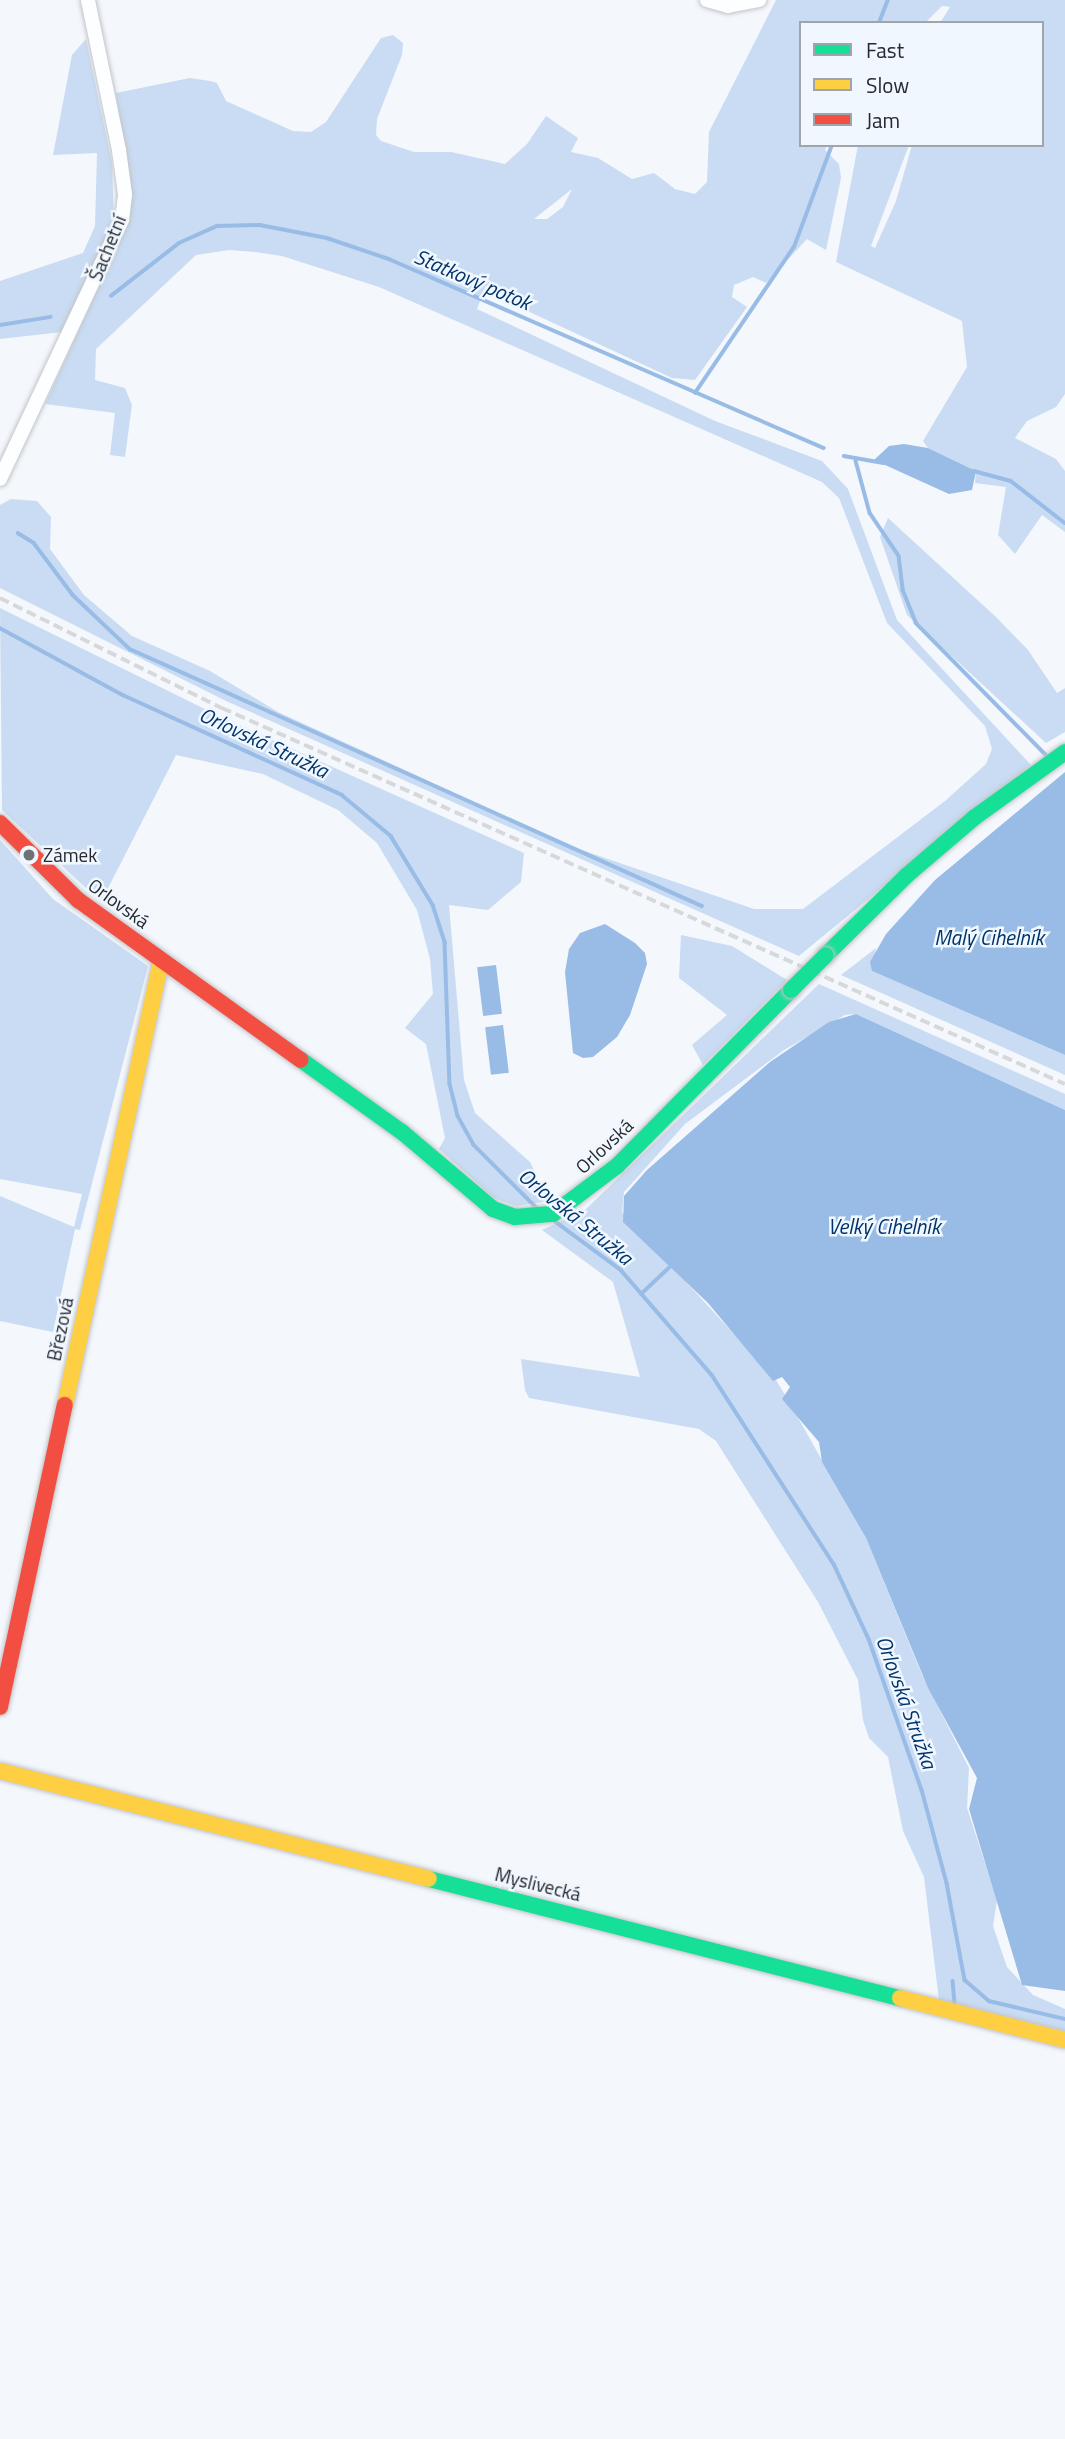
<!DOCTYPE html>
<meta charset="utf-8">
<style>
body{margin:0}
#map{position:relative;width:1065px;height:2439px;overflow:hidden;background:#f4f7fc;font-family:"Titillium Web",sans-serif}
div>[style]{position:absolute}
.green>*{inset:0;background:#c9dcf3}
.water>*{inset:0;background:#98bce6;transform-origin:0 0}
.stream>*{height:3.5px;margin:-1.75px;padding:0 1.75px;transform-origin:1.75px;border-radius:1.75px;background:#98bce6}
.roads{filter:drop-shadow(0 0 2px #c1c4c8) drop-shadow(0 0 2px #c1c4c8)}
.street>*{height:14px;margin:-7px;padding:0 7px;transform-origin:7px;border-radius:7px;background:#fdfeff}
.fast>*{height:16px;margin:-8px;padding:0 8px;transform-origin:8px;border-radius:8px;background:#16e098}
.slow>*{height:16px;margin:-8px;padding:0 8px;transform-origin:8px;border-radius:8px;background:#ffcf43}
.jam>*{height:16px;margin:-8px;padding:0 8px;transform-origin:8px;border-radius:8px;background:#f24e42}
.rail>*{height:3.5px;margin-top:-1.75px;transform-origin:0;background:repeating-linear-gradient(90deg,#d7d8d9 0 10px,transparent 0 15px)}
.bridges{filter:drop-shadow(0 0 2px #c1c4c8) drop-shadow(0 0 2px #c1c4c8)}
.fast-bridge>*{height:16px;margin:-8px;padding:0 8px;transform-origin:8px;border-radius:8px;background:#16e098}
.dots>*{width:19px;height:19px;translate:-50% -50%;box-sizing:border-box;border:4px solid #f0f7ff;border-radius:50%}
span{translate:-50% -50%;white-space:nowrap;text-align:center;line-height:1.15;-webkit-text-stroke:5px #f0f7ff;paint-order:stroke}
.street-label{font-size:19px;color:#26292d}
.poi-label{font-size:19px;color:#26292d}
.left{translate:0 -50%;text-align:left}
.water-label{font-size:21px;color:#00346a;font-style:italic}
.legend{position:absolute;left:799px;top:21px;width:245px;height:126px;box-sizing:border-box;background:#f0f7ff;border:2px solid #9fa5ab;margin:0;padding:9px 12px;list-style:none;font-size:21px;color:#26292d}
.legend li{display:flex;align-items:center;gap:14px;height:35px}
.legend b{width:35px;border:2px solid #9fa5ab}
</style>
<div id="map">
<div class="green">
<div style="clip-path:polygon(evenodd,776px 0,1065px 0,1065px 394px,1056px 407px,1027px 421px,1015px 438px,1056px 459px,1065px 471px,1065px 532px,1042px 515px,1015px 554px,998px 535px,1006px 487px,975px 483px,976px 471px,928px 448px,923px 441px,967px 367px,962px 321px,836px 262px,858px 145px,909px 145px,871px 246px,875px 248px,896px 201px,912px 145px,1042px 145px,1042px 23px,940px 23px,950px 7px,942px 6px,925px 23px,801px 23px,801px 145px,827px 145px,825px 150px,839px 164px,841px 178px,826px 250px,807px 239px,766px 283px,753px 277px,734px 285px,732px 297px,747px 307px,695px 380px,672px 378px,506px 301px,488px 292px,486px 285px,477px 309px,715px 421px,822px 461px,848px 489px,897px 620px,1031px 765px,799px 956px,226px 701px,0 588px,0 505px,11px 499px,37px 501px,51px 517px,50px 549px,84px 595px,132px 636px,210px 671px,278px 712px,573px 847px,754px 909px,803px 909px,945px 801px,986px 764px,992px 749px,985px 726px,887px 623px,839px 498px,822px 482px,379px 287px,282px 256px,255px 252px,229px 250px,196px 255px,96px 349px,95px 380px,125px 388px,132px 405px,125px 457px,110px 455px,115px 413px,45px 404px,129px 221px,131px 194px,116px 93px,190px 78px,210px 81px,217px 83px,226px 101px,293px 131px,311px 132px,326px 122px,381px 38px,393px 35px,403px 43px,402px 55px,377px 119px,376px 135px,381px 141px,414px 152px,451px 152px,505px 164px,527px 144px,546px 116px,578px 138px,571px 152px,598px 158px,632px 179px,654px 173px,675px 189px,695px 194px,707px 182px,709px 132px,776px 0,572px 189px,563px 207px,547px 219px,534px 219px,572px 189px)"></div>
<div style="clip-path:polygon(86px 39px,112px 163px,114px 223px,62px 332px,0 339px,0 281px,83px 253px,95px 226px,97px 153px,53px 155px,72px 55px)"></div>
<div style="clip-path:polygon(888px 518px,997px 618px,1028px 650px,1057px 693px,1065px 688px,1065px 732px,1046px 743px,907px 615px,880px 537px)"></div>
<div style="clip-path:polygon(0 608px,219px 716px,524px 853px,521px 882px,488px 910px,449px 905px,464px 1080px,475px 1113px,530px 1162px,549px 1201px,516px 1206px,494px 1198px,439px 1149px,445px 1138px,426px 1044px,405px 1028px,433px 994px,430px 959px,417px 910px,377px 843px,338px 810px,263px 774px,176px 755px,101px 902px,2px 810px)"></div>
<div style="clip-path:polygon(0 840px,53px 899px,148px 966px,80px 1230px,75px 1229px,53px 1332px,0 1321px,0 1196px,74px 1227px,82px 1194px,0 1179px)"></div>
<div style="clip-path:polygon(681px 935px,732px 946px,787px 980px,703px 1065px,692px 1045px,727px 1015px,679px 978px)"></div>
<div style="clip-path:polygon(876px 948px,872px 971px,1065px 1055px,1065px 1075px,841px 975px)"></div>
<div style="clip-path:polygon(819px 984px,1065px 1094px,1065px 1110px,856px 1014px,845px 1015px,784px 1050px,685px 1124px,624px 1192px,622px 1212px,776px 1380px,785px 1395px,783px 1399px,797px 1416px,866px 1538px,922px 1675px,969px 1768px,967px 1808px,997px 1900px,993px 1926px,1007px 1967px,1033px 1995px,1065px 2009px,1065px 2032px,939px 2000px,924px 1877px,903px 1831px,888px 1757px,869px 1738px,863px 1720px,858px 1680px,818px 1602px,716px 1441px,699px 1429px,529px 1398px,525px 1390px,521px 1359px,640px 1377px,613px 1282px,542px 1230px,585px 1210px)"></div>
</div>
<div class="water">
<div style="clip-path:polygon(904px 444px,928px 448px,976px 471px,972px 490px,949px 494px,874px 460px,889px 446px)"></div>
<div style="clip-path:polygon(1065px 772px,1065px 1055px,872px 971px,870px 962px,886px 934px,935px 880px)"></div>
<div style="clip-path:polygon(605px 924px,635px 943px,645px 953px,647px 964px,630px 1015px,617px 1037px,593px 1057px,583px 1058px,573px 1053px,565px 972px,569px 949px,580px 933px)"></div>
<div style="left:496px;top:965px;width:49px;height:19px;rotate:83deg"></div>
<div style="clip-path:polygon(856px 1014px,1065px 1110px,1065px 1991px,1022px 1985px,969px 1809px,977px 1778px,928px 1688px,866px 1538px,822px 1462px,819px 1442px,782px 1399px,790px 1387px,782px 1377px,773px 1381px,708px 1303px,623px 1222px,624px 1196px,647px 1170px,770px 1062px,829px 1022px)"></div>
<div style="left:503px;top:1025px;width:48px;height:18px;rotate:83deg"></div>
</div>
<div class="stream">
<div style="left:879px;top:23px;width:25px;rotate:-69deg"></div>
<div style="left:111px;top:296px;width:86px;rotate:-37.9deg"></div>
<div style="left:179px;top:243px;width:42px;rotate:-24.1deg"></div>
<div style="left:217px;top:226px;width:43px;rotate:-1.3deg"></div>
<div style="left:260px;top:225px;width:68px;rotate:11deg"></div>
<div style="left:327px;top:238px;width:65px;rotate:18.7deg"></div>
<div style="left:389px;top:259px;width:474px;rotate:23.5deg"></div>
<div style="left:0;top:325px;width:51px;rotate:-9.1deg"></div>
<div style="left:695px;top:393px;width:176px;rotate:-55.9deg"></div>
<div style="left:794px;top:247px;width:109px;rotate:-69.6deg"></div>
<div style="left:844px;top:456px;width:40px;rotate:10deg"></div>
<div style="left:856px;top:461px;width:54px;rotate:74.9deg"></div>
<div style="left:870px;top:513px;width:52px;rotate:56deg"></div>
<div style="left:899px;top:556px;width:34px;rotate:83deg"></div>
<div style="left:903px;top:590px;width:35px;rotate:68deg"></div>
<div style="left:916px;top:623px;width:185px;rotate:45.4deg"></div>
<div style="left:974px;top:471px;width:38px;rotate:15deg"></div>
<div style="left:1011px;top:481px;width:68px;rotate:37.9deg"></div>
<div style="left:18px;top:533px;width:19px;rotate:32deg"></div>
<div style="left:34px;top:543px;width:65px;rotate:53.1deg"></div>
<div style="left:73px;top:595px;width:79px;rotate:43.5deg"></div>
<div style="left:130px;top:649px;width:627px;rotate:24.19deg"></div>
<div style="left:0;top:628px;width:140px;rotate:28.6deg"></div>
<div style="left:123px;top:695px;width:241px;rotate:24.5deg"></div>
<div style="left:342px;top:795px;width:64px;rotate:39.9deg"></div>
<div style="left:391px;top:836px;width:81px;rotate:58.7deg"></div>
<div style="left:433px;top:905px;width:40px;rotate:72deg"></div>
<div style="left:445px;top:943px;width:141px;rotate:88deg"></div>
<div style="left:450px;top:1084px;width:33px;rotate:76deg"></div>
<div style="left:458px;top:1116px;width:33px;rotate:61deg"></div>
<div style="left:474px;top:1145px;width:88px;rotate:45deg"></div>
<div style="left:556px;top:1222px;width:81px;rotate:36.4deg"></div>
<div style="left:621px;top:1270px;width:139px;rotate:49.1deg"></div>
<div style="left:712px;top:1375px;width:225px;rotate:57.2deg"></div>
<div style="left:834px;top:1564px;width:83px;rotate:65deg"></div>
<div style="left:869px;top:1639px;width:160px;rotate:70.7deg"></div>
<div style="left:922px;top:1790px;width:96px;rotate:75deg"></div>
<div style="left:947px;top:1883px;width:99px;rotate:79.5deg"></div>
<div style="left:965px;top:1980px;width:32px;rotate:41deg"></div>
<div style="left:989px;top:2001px;width:78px;rotate:13.3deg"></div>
<div style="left:641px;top:1294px;width:42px;rotate:-43.1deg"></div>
<div style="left:953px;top:1981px;width:22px;rotate:85deg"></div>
</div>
<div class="roads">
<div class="street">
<div style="left:707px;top:0;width:22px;rotate:16deg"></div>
<div style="left:728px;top:6px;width:32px;rotate:-11deg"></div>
<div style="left:0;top:479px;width:286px;rotate:-64.8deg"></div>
<div style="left:122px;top:220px;width:26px;rotate:-83deg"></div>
<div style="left:125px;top:194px;width:44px;rotate:-97.8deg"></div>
<div style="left:119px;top:150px;width:153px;rotate:-101.7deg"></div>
</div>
<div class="fast">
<div style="left:826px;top:955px;width:112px;rotate:-44.6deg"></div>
<div style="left:906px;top:876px;width:91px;rotate:-40.5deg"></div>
<div style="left:975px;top:817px;width:111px;rotate:-35.8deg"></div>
<div style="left:301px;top:1060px;width:124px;rotate:35.5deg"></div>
<div style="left:402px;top:1132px;width:119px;rotate:40.2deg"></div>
<div style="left:493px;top:1209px;width:23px;rotate:20deg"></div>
<div style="left:515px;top:1217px;width:38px;rotate:-5deg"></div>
<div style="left:553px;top:1214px;width:80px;rotate:-36.9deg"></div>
<div style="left:617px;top:1166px;width:247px;rotate:-45.3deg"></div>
<div style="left:429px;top:1879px;width:486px;rotate:14.2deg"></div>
</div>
<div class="slow">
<div style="left:65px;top:1405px;width:455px;rotate:-77.8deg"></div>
<div style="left:0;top:1771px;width:442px;rotate:14.1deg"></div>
<div style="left:900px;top:1998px;width:170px;rotate:14.3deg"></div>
</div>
<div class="jam">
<div style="left:0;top:823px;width:110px;rotate:44.6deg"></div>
<div style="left:78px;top:900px;width:274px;rotate:35.7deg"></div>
<div style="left:0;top:1707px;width:309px;rotate:-77.9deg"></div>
</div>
</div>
<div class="rail">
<div style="left:0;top:598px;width:248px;rotate:26.4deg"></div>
<div style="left:222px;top:708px;width:923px;rotate:24.04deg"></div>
</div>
<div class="bridges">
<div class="fast-bridge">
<div style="left:791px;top:990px;width:49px;rotate:-45deg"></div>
</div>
</div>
<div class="dots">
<div style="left:29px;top:855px;background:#6e7175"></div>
</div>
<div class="street-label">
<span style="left:107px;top:248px;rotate:-68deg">Šachetní</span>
<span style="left:119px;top:903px;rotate:36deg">Orlovská</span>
<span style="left:604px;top:1146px;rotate:-43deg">Orlovská</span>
<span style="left:60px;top:1329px;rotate:-78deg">Březová</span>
<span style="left:538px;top:1884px;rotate:14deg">Myslivecká</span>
</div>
<div class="poi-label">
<span class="left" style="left:43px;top:855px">Zámek</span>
</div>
<div class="water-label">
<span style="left:473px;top:279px;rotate:23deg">Statkový potok</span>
<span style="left:264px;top:742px;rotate:25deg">Orlovská Stružka</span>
<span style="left:989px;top:937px">Malý Cihelník</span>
<span style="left:576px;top:1216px;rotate:39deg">Orlovská Stružka</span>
<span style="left:884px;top:1226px">Velký Cihelník</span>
<span style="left:907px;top:1702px;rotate:70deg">Orlovská Stružka</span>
</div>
<ul class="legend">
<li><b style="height:9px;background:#16e098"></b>Fast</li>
<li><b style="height:9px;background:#ffcf43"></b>Slow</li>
<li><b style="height:9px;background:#f24e42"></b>Jam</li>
</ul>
</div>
